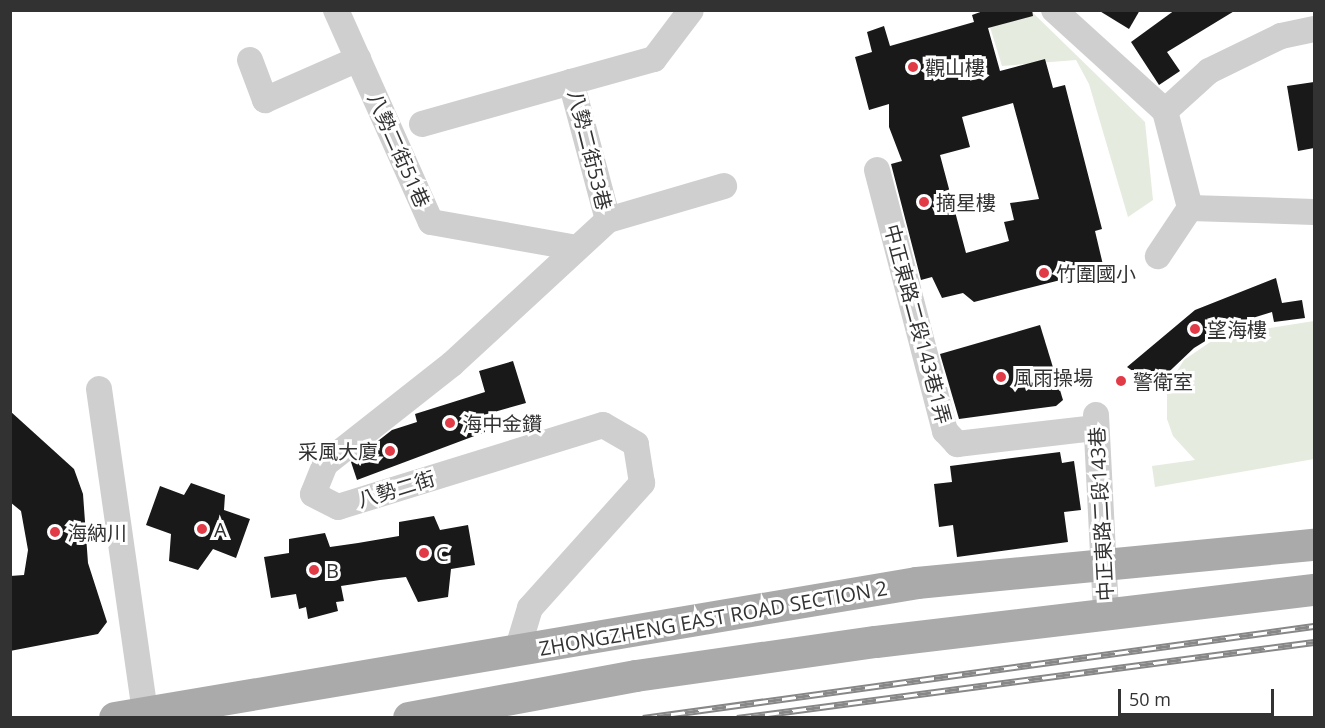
<!DOCTYPE html>
<meta charset="utf-8">
<style>
body{margin:0}
#map{position:relative;width:1325px;height:728px;overflow:hidden;background:#fff;font-family:"Open Sans","Noto Sans TC",sans-serif}
div>[style]{position:absolute}
.green>*{inset:0;background:#e5ebde}
.building>*{inset:0;background:#191919}
.minor>*{height:26px;margin:-13px;padding:0 13px;transform-origin:13px;border-radius:13px;background:#cfcfcf}
.major>*{height:32px;margin:-16px;padding:0 16px;transform-origin:16px;border-radius:16px;background:#aaa}
.rail>*{height:7px;margin-top:-3.5px;transform-origin:0;background:repeating-linear-gradient(90deg,#fff 0 14px,#878787 0 28px);box-sizing:border-box;border-block:2px solid #878787}
.dots>*{width:16px;height:16px;translate:-50% -50%;box-sizing:border-box;border:3px solid #fff;border-radius:50%}
span{translate:-50% -50%;white-space:nowrap;text-align:center;line-height:1.15;-webkit-text-stroke:6px #fff;paint-order:stroke}
.poi-label{font-size:20px;color:#323232}
.left{translate:0 -50%;text-align:left}
.right{translate:-100% -50%;text-align:right}
.street-label{font-size:20px;color:#323232}
.frame{position:absolute;inset:0;border:12px solid #323232;pointer-events:none}
.scale{position:absolute;left:1118px;top:689px;width:156px;height:27px;box-sizing:border-box;border:3px solid #323232;border-top:0;padding-left:8px;font-size:18px;line-height:21px;white-space:nowrap;color:#323232;-webkit-text-stroke:4px #fff;paint-order:stroke}
</style>
<div id="map">
<div class="green">
<div style="clip-path:polygon(1031px 11px,1145px 122px,1153px 200px,1128px 217px,1089px 84px,1076px 60px,1002px 66px,990px 27px)"></div>
<div style="clip-path:polygon(1314px 321px,1314px 459px,1155px 487px,1152px 466px,1195px 460px,1173px 436px,1167px 419px,1167px 387px,1184px 360px,1219px 336px)"></div>
</div>
<div class="building">
<div style="clip-path:polygon(evenodd,986px 10px,1032px 10px,1033px 16px,988px 28px,1000px 71px,1045px 59px,1053px 88px,1065px 85px,1102px 229px,1095px 231px,1104px 269px,974px 302px,963px 293px,942px 298px,932px 277px,921px 280px,891px 164px,902px 161px,889px 127px,889px 104px,869px 110px,855px 57px,872px 52px,867px 32px,884px 26px,890px 46px,974px 22px,972px 15px,986px 10px,1013px 103px,1039px 199px,1010px 203px,1014px 220px,1004px 222px,1009px 241px,966px 253px,940px 155px,970px 147px,962px 117px,1013px 103px)"></div>
<div style="clip-path:polygon(1098px 10px,1140px 10px,1129px 29px)"></div>
<div style="clip-path:polygon(1175px 10px,1236px 10px,1167px 52px,1180px 71px,1159px 85px,1131px 42px)"></div>
<div style="clip-path:polygon(1314px 82px,1314px 148px,1298px 151px,1287px 86px)"></div>
<div style="clip-path:polygon(1276px 278px,1282px 303px,1302px 300px,1305px 318px,1274px 322px,1272px 312px,1233px 324px,1194px 348px,1154px 386px,1127px 367px,1195px 310px)"></div>
<div style="clip-path:polygon(1040px 325px,1063px 400px,1056px 406px,959px 419px,940px 354px)"></div>
<div style="clip-path:polygon(513px 361px,526px 403px,480px 416px,485px 432px,357px 480px,351px 462px,392px 430px,417px 422px,415px 414px,485px 392px,479px 371px)"></div>
<div style="clip-path:polygon(10px 411px,74px 469px,83px 494px,88px 563px,107px 622px,98px 634px,10px 651px,10px 576px,24px 575px,28px 550px,21px 511px,10px 502px)"></div>
<div style="clip-path:polygon(1060px 452px,1062px 463px,1074px 461px,1081px 510px,1064px 512px,1068px 542px,957px 557px,953px 525px,939px 527px,934px 484px,952px 482px,950px 466px)"></div>
<div style="clip-path:polygon(191px 483px,225px 495px,224px 510px,250px 519px,236px 558px,213px 549px,198px 570px,169px 561px,171px 534px,146px 525px,160px 486px,184px 495px)"></div>
<div style="clip-path:polygon(434px 516px,440px 530px,468px 525px,475px 565px,451px 569px,448px 597px,418px 602px,406px 577px,380px 580px,341px 586px,344px 601px,336px 602px,338px 611px,308px 619px,306px 607px,299px 609px,296px 594px,271px 598px,264px 557px,289px 553px,289px 539px,325px 533px,330px 547px,358px 543px,399px 536px,399px 522px)"></div>
</div>
<div class="minor">
<div style="left:336px;top:10px;width:232px;rotate:65.9deg"></div>
<div style="left:431px;top:222px;width:148px;rotate:10.1deg"></div>
<div style="left:1054px;top:10px;width:150px;rotate:42.3deg"></div>
<div style="left:1165px;top:111px;width:100px;rotate:75.5deg"></div>
<div style="left:1190px;top:208px;width:58px;rotate:123.7deg"></div>
<div style="left:250px;top:60px;width:43px;rotate:69.4deg"></div>
<div style="left:265px;top:100px;width:102px;rotate:-23.8deg"></div>
<div style="left:1165px;top:111px;width:59px;rotate:-42.3deg"></div>
<div style="left:1209px;top:71px;width:80px;rotate:-25.9deg"></div>
<div style="left:1281px;top:36px;width:34px;rotate:-12deg"></div>
<div style="left:422px;top:124px;width:155px;rotate:-15.7deg"></div>
<div style="left:877px;top:170px;width:270px;rotate:75.4deg"></div>
<div style="left:945px;top:431px;width:18px;rotate:47deg"></div>
<div style="left:957px;top:444px;width:140px;rotate:-6.6deg"></div>
<div style="left:1190px;top:208px;width:124px;rotate:1.8deg"></div>
<div style="left:608px;top:220px;width:143px;rotate:-105deg"></div>
<div style="left:571px;top:82px;width:86px;rotate:-15.5deg"></div>
<div style="left:654px;top:59px;width:61px;rotate:-52.9deg"></div>
<div style="left:99px;top:389px;width:326px;rotate:81.9deg"></div>
<div style="left:1096px;top:415px;width:198px;rotate:87.1deg"></div>
<div style="left:517px;top:651px;width:45px;rotate:-73.2deg"></div>
<div style="left:530px;top:608px;width:168px;rotate:-48.1deg"></div>
<div style="left:642px;top:483px;width:39px;rotate:-99deg"></div>
<div style="left:636px;top:444px;width:38px;rotate:-150deg"></div>
<div style="left:603px;top:425px;width:277px;rotate:162.8deg"></div>
<div style="left:338px;top:507px;width:28px;rotate:-153deg"></div>
<div style="left:313px;top:494px;width:32px;rotate:-68deg"></div>
<div style="left:325px;top:464px;width:162px;rotate:-38.2deg"></div>
<div style="left:452px;top:364px;width:212px;rotate:-42.7deg"></div>
<div style="left:608px;top:220px;width:121px;rotate:-16.3deg"></div>
</div>
<div class="major">
<div style="left:115px;top:718px;width:813px;rotate:-9.55deg"></div>
<div style="left:917px;top:583px;width:399px;rotate:-5.5deg"></div>
<div style="left:409px;top:718px;width:231px;rotate:-10.5deg"></div>
<div style="left:636px;top:676px;width:242px;rotate:-8.1deg"></div>
<div style="left:876px;top:642px;width:441px;rotate:-6.8deg"></div>
</div>
<div class="rail">
<div style="left:643px;top:718px;width:677px;rotate:-7.81deg"></div>
<div style="left:737px;top:718px;width:582px;rotate:-7.5deg"></div>
</div>
<div class="dots">
<div style="left:913px;top:67px;background:#e13b48"></div>
<div style="left:924px;top:202px;background:#e13b48"></div>
<div style="left:1044px;top:273px;background:#e13b48"></div>
<div style="left:1195px;top:329px;background:#e13b48"></div>
<div style="left:1001px;top:377px;background:#e13b48"></div>
<div style="left:1121px;top:381px;background:#e13b48"></div>
<div style="left:450px;top:423px;background:#e13b48"></div>
<div style="left:390px;top:451px;background:#e13b48"></div>
<div style="left:202px;top:529px;background:#e13b48"></div>
<div style="left:55px;top:532px;background:#e13b48"></div>
<div style="left:424px;top:553px;background:#e13b48"></div>
<div style="left:314px;top:570px;background:#e13b48"></div>
</div>
<div class="poi-label">
<span class="left" style="left:925px;top:67px">觀山樓</span>
<span class="left" style="left:936px;top:202px">摘星樓</span>
<span class="left" style="left:1056px;top:273px">竹圍國小</span>
<span class="left" style="left:1207px;top:329px">望海樓</span>
<span class="left" style="left:1013px;top:377px">風雨操場</span>
<span class="left" style="left:1133px;top:381px">警衛室</span>
<span class="left" style="left:462px;top:423px">海中金鑽</span>
<span class="right" style="left:378px;top:451px">采風大廈</span>
<span class="left" style="left:214px;top:529px">A</span>
<span class="left" style="left:67px;top:532px">海納川</span>
<span class="left" style="left:436px;top:553px">C</span>
<span class="left" style="left:326px;top:570px">B</span>
</div>
<div class="street-label">
<span style="left:399px;top:150px;rotate:66deg">八勢二街51巷</span>
<span style="left:590px;top:150px;rotate:76deg">八勢二街53巷</span>
<span style="left:918px;top:324px;rotate:75deg">中正東路二段143巷1弄</span>
<span style="left:396px;top:489px;rotate:-17deg">八勢二街</span>
<span style="left:1101px;top:514px;rotate:-93deg">中正東路二段143巷</span>
<span style="left:713px;top:618px;rotate:-10deg">ZHONGZHENG EAST ROAD SECTION 2</span>
</div>
<div class="frame"></div>
<div class="scale">50 m</div>
</div>
